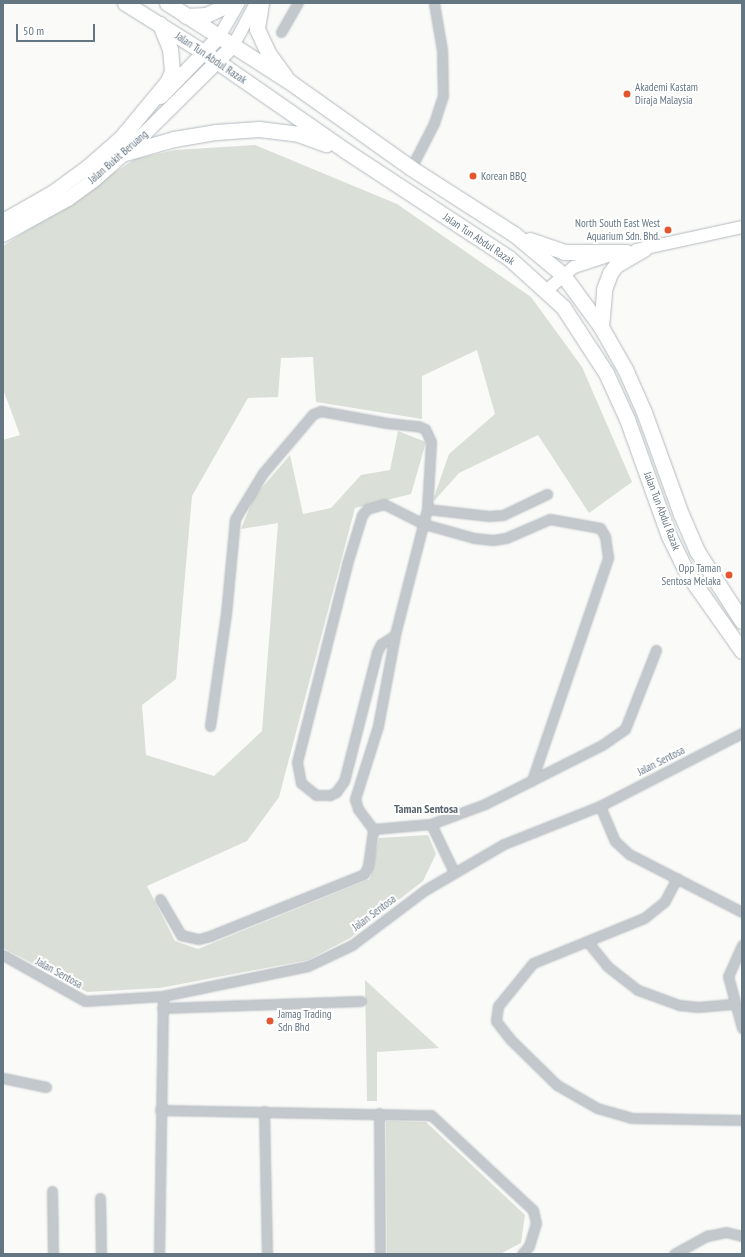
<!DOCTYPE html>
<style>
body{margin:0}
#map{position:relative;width:745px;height:1257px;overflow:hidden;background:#fafaf8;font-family:"PT Sans Narrow",sans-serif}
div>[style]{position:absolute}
.green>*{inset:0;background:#dadfd7}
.roads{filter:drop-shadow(0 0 1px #b3babf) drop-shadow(0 0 1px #b3babf)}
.minor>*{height:9px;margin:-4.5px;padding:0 4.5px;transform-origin:4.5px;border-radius:4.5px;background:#c3c8cc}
.secondary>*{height:12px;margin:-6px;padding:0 6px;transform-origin:6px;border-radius:6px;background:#fff}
.primary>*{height:14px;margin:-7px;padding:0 7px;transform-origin:7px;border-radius:7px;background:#fff}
.trunk>*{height:15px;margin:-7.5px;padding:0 7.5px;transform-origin:7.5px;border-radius:7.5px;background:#fff}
.dots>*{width:11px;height:11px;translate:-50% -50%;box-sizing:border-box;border:2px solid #fff;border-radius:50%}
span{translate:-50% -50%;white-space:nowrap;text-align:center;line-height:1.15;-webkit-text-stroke:4px #fff;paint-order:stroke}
.street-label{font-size:11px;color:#657683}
.poi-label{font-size:11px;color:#657683}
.left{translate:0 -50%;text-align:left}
.right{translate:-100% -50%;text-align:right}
.neighbourhood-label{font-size:12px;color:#57646e;font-weight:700}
.frame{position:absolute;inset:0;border:4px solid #657683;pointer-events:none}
.scale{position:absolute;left:16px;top:24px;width:79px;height:18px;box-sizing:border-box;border:2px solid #657683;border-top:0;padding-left:5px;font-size:12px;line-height:14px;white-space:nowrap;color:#657683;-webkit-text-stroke:3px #fff;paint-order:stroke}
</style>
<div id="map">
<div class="green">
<div style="clip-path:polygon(255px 145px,397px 204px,531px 297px,582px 367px,632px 482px,589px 513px,538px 435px,459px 473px,434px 501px,434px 497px,449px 454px,495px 414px,477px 350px,422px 376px,422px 419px,316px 402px,313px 357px,281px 358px,278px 397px,248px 398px,192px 496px,176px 679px,142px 705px,146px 755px,214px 776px,262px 731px,278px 523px,241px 529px,254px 497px,290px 455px,303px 514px,331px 508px,361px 475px,390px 470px,398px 431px,426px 442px,411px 494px,355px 508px,279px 797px,247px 841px,147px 886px,175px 941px,198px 949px,370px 879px,379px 838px,428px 835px,436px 854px,423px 881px,350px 938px,308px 960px,160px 988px,87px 992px,3px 948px,3px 440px,20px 435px,3px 389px,3px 246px,135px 159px,175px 150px)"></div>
<div style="clip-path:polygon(365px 980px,439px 1048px,377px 1052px,377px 1101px,367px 1101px)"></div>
<div style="clip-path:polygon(386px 1121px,426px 1122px,525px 1215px,521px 1243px,500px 1254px,387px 1254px)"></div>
</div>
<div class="roads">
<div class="minor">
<div style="left:281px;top:32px;width:34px;rotate:-60deg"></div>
<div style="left:411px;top:168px;width:51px;rotate:-62.9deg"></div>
<div style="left:434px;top:123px;width:28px;rotate:-72deg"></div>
<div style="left:443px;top:96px;width:46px;rotate:-91.2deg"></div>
<div style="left:442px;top:50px;width:48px;rotate:-99.7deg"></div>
<div style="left:427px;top:509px;width:62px;rotate:6.4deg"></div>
<div style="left:489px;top:516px;width:14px;rotate:-4deg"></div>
<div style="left:503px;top:515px;width:49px;rotate:-25.5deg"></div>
<div style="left:395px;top:635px;width:17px;rotate:147deg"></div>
<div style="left:381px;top:644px;width:9px;rotate:117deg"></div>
<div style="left:377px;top:652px;width:133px;rotate:104.3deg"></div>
<div style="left:344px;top:781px;width:14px;rotate:126deg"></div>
<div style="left:336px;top:792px;width:7px;rotate:153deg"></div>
<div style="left:330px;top:795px;width:14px;rotate:180deg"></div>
<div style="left:316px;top:795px;width:19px;rotate:-141deg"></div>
<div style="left:301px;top:783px;width:21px;rotate:-101deg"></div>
<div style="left:297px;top:762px;width:204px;rotate:-75.8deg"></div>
<div style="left:347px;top:564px;width:51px;rotate:-73deg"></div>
<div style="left:362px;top:515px;width:8px;rotate:-50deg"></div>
<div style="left:367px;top:509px;width:18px;rotate:-16deg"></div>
<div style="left:384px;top:504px;width:45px;rotate:26.6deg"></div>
<div style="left:424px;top:524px;width:52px;rotate:15.6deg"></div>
<div style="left:474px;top:538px;width:19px;rotate:6deg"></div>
<div style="left:493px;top:540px;width:13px;rotate:-9deg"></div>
<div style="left:506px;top:538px;width:48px;rotate:-23.4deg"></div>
<div style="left:550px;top:519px;width:51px;rotate:10.2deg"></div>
<div style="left:600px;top:528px;width:9px;rotate:58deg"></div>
<div style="left:605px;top:536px;width:22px;rotate:82deg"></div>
<div style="left:608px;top:558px;width:235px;rotate:108.9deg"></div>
<div style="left:210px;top:726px;width:113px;rotate:-81.9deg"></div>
<div style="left:226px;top:614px;width:95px;rotate:-84.6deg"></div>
<div style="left:235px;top:519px;width:54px;rotate:-58.7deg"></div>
<div style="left:263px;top:473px;width:77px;rotate:-49.7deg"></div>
<div style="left:313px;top:414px;width:9px;rotate:-21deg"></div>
<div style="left:321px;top:411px;width:67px;rotate:10.3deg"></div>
<div style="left:387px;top:423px;width:31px;rotate:6deg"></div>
<div style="left:418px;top:426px;width:8px;rotate:23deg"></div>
<div style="left:425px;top:429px;width:14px;rotate:65deg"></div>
<div style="left:431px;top:442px;width:67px;rotate:93.4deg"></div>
<div style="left:427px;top:509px;width:130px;rotate:104.3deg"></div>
<div style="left:395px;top:635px;width:93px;rotate:100.6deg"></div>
<div style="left:378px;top:726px;width:77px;rotate:107.5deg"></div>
<div style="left:355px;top:799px;width:10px;rotate:73deg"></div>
<div style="left:358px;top:809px;width:25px;rotate:53deg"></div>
<div style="left:373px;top:829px;width:58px;rotate:-4.9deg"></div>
<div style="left:431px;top:824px;width:58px;rotate:-20.3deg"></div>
<div style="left:485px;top:804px;width:131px;rotate:-26.8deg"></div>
<div style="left:602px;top:745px;width:28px;rotate:-35deg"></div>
<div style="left:625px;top:729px;width:85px;rotate:-68.6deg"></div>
<div style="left:600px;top:806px;width:38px;rotate:67deg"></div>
<div style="left:615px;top:841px;width:19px;rotate:43deg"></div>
<div style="left:629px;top:854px;width:127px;rotate:27.2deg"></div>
<div style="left:431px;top:824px;width:53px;rotate:64.4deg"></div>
<div style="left:677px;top:878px;width:27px;rotate:118deg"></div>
<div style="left:664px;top:902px;width:26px;rotate:141deg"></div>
<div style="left:644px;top:918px;width:120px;rotate:157.9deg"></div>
<div style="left:533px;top:963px;width:55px;rotate:129.1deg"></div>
<div style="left:498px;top:1006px;width:15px;rotate:98deg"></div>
<div style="left:496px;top:1021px;width:23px;rotate:52deg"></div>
<div style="left:510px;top:1039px;width:66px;rotate:44.4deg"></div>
<div style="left:557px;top:1085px;width:46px;rotate:29.9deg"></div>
<div style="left:597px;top:1108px;width:35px;rotate:16deg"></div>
<div style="left:631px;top:1118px;width:111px;rotate:1deg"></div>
<div style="left:160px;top:899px;width:42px;rotate:59.7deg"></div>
<div style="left:181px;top:935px;width:18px;rotate:13deg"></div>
<div style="left:199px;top:939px;width:11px;rotate:-15deg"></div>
<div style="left:210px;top:936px;width:166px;rotate:-21.9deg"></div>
<div style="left:364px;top:874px;width:9px;rotate:-63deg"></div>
<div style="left:368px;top:866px;width:37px;rotate:-82deg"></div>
<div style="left:587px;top:941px;width:32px;rotate:51deg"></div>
<div style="left:607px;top:966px;width:39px;rotate:38deg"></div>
<div style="left:638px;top:990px;width:44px;rotate:20.1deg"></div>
<div style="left:679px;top:1005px;width:19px;rotate:6deg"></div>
<div style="left:698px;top:1007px;width:37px;rotate:-5deg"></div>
<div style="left:742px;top:945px;width:34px;rotate:114deg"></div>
<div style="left:728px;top:976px;width:54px;rotate:74.9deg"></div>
<div style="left:3px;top:955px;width:94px;rotate:29.3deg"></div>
<div style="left:85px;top:1001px;width:78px;rotate:-3.7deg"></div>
<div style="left:163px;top:996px;width:148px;rotate:-11.7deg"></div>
<div style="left:308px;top:966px;width:49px;rotate:-25.5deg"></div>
<div style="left:352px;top:945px;width:91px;rotate:-37deg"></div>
<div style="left:425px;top:890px;width:91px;rotate:-30.2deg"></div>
<div style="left:504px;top:844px;width:103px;rotate:-21.6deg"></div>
<div style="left:600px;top:806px;width:160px;rotate:-27.2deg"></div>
<div style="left:162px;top:1008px;width:199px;rotate:-2deg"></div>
<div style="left:3px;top:1078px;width:44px;rotate:11.8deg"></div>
<div style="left:160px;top:1110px;width:271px;rotate:1.1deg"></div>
<div style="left:431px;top:1115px;width:139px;rotate:43deg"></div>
<div style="left:533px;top:1210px;width:13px;rotate:77deg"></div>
<div style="left:536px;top:1223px;width:24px;rotate:107deg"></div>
<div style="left:529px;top:1246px;width:11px;rotate:131deg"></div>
<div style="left:264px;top:1111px;width:143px;rotate:88.8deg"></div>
<div style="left:379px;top:1113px;width:141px;rotate:89.6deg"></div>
<div style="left:52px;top:1191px;width:63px;rotate:89.1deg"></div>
<div style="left:100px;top:1198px;width:56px;rotate:89deg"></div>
<div style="left:159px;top:1254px;width:258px;rotate:-89.1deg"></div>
<div style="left:674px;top:1254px;width:38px;rotate:-29deg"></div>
<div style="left:707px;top:1236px;width:19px;rotate:-12deg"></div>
<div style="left:726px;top:1232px;width:16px;rotate:14deg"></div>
</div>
<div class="secondary">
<div style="left:219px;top:37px;width:39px;rotate:-60deg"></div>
<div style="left:233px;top:46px;width:49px;rotate:-61.9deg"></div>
<div style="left:636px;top:250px;width:108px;rotate:-12.2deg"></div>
<div style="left:546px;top:291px;width:37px;rotate:-41deg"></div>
<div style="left:574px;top:267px;width:36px;rotate:-18deg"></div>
</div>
<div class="primary">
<div style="left:161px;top:97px;width:83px;rotate:-46deg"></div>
<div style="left:3px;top:221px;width:59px;rotate:-29.6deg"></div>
<div style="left:54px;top:192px;width:42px;rotate:-36.3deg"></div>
<div style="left:88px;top:167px;width:55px;rotate:-41.3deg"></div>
<div style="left:3px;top:235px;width:74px;rotate:-29deg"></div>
<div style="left:68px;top:199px;width:32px;rotate:-36deg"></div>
<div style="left:94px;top:180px;width:41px;rotate:-41.1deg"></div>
<div style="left:125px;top:153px;width:152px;rotate:-44.7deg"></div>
</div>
<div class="trunk">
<div style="left:125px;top:3px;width:94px;rotate:32deg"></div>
<div style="left:205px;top:53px;width:172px;rotate:34.8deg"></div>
<div style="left:346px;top:151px;width:195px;rotate:33.3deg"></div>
<div style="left:509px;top:258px;width:73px;rotate:42.2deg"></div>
<div style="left:563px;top:307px;width:79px;rotate:56.9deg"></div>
<div style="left:606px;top:373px;width:51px;rotate:65.5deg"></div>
<div style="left:627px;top:419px;width:124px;rotate:70.3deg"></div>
<div style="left:669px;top:536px;width:41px;rotate:64.1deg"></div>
<div style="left:687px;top:573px;width:95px;rotate:54.8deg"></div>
<div style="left:167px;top:3px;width:146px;rotate:32.7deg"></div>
<div style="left:290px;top:82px;width:148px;rotate:35.4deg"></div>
<div style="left:411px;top:168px;width:122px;rotate:32.7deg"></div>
<div style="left:514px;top:234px;width:64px;rotate:39.9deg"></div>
<div style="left:563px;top:275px;width:64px;rotate:53.8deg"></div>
<div style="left:601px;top:327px;width:48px;rotate:60.3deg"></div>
<div style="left:625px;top:369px;width:47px;rotate:66.2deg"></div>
<div style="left:644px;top:412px;width:109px;rotate:70.1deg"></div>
<div style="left:681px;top:514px;width:40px;rotate:66.6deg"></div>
<div style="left:697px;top:551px;width:83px;rotate:57.3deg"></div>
<div style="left:261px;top:3px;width:26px;rotate:99deg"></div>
<div style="left:257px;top:29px;width:26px;rotate:65deg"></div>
<div style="left:268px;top:53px;width:29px;rotate:54deg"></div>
<div style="left:186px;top:16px;width:20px;rotate:-3deg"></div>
<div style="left:206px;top:15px;width:29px;rotate:-25deg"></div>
<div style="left:120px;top:139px;width:75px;rotate:-50.4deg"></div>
<div style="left:168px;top:81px;width:11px;rotate:-68deg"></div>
<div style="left:172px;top:71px;width:22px;rotate:-95deg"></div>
<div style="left:170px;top:49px;width:27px;rotate:-112deg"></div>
<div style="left:125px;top:153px;width:51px;rotate:-15.9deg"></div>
<div style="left:174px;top:139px;width:43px;rotate:-9.5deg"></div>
<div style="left:216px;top:132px;width:43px;rotate:-4deg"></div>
<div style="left:259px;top:129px;width:39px;rotate:7deg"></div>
<div style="left:298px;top:134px;width:30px;rotate:20deg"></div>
<div style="left:530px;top:240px;width:36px;rotate:19deg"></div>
<div style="left:564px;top:252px;width:62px"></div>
<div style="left:601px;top:327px;width:38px;rotate:-85deg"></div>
<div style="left:604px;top:289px;width:17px;rotate:-69deg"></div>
<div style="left:610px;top:273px;width:10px;rotate:-53deg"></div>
<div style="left:616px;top:265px;width:32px;rotate:-30deg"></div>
</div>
</div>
<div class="dots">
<div style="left:627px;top:94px;background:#e4572e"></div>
<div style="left:473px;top:176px;background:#e4572e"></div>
<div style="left:668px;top:230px;background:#e4572e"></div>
<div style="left:729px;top:575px;background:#e4572e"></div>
<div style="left:270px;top:1021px;background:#e4572e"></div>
</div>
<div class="street-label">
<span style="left:211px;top:58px;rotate:34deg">Jalan Tun Abdul Razak</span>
<span style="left:118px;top:157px;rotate:-41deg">Jalan Bukit Beruang</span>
<span style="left:479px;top:239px;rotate:34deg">Jalan Tun Abdul Razak</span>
<span style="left:662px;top:511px;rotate:69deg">Jalan Tun Abdul Razak</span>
<span style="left:661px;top:761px;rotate:-27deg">Jalan Sentosa</span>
<span style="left:374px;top:913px;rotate:-37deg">Jalan Sentosa</span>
<span style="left:59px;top:973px;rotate:29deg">Jalan Sentosa</span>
</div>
<div class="poi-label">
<span class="left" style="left:635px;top:94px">Akademi Kastam<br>Diraja Malaysia</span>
<span class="left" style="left:481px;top:176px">Korean BBQ</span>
<span class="right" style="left:660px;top:230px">North South East West<br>Aquarium Sdn. Bhd.</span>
<span class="right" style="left:721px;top:575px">Opp Taman<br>Sentosa Melaka</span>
<span class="left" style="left:278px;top:1021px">Jamag Trading<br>Sdn Bhd</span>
</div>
<div class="neighbourhood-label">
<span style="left:426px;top:809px">Taman Sentosa</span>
</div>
<div class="frame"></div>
<div class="scale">50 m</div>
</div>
